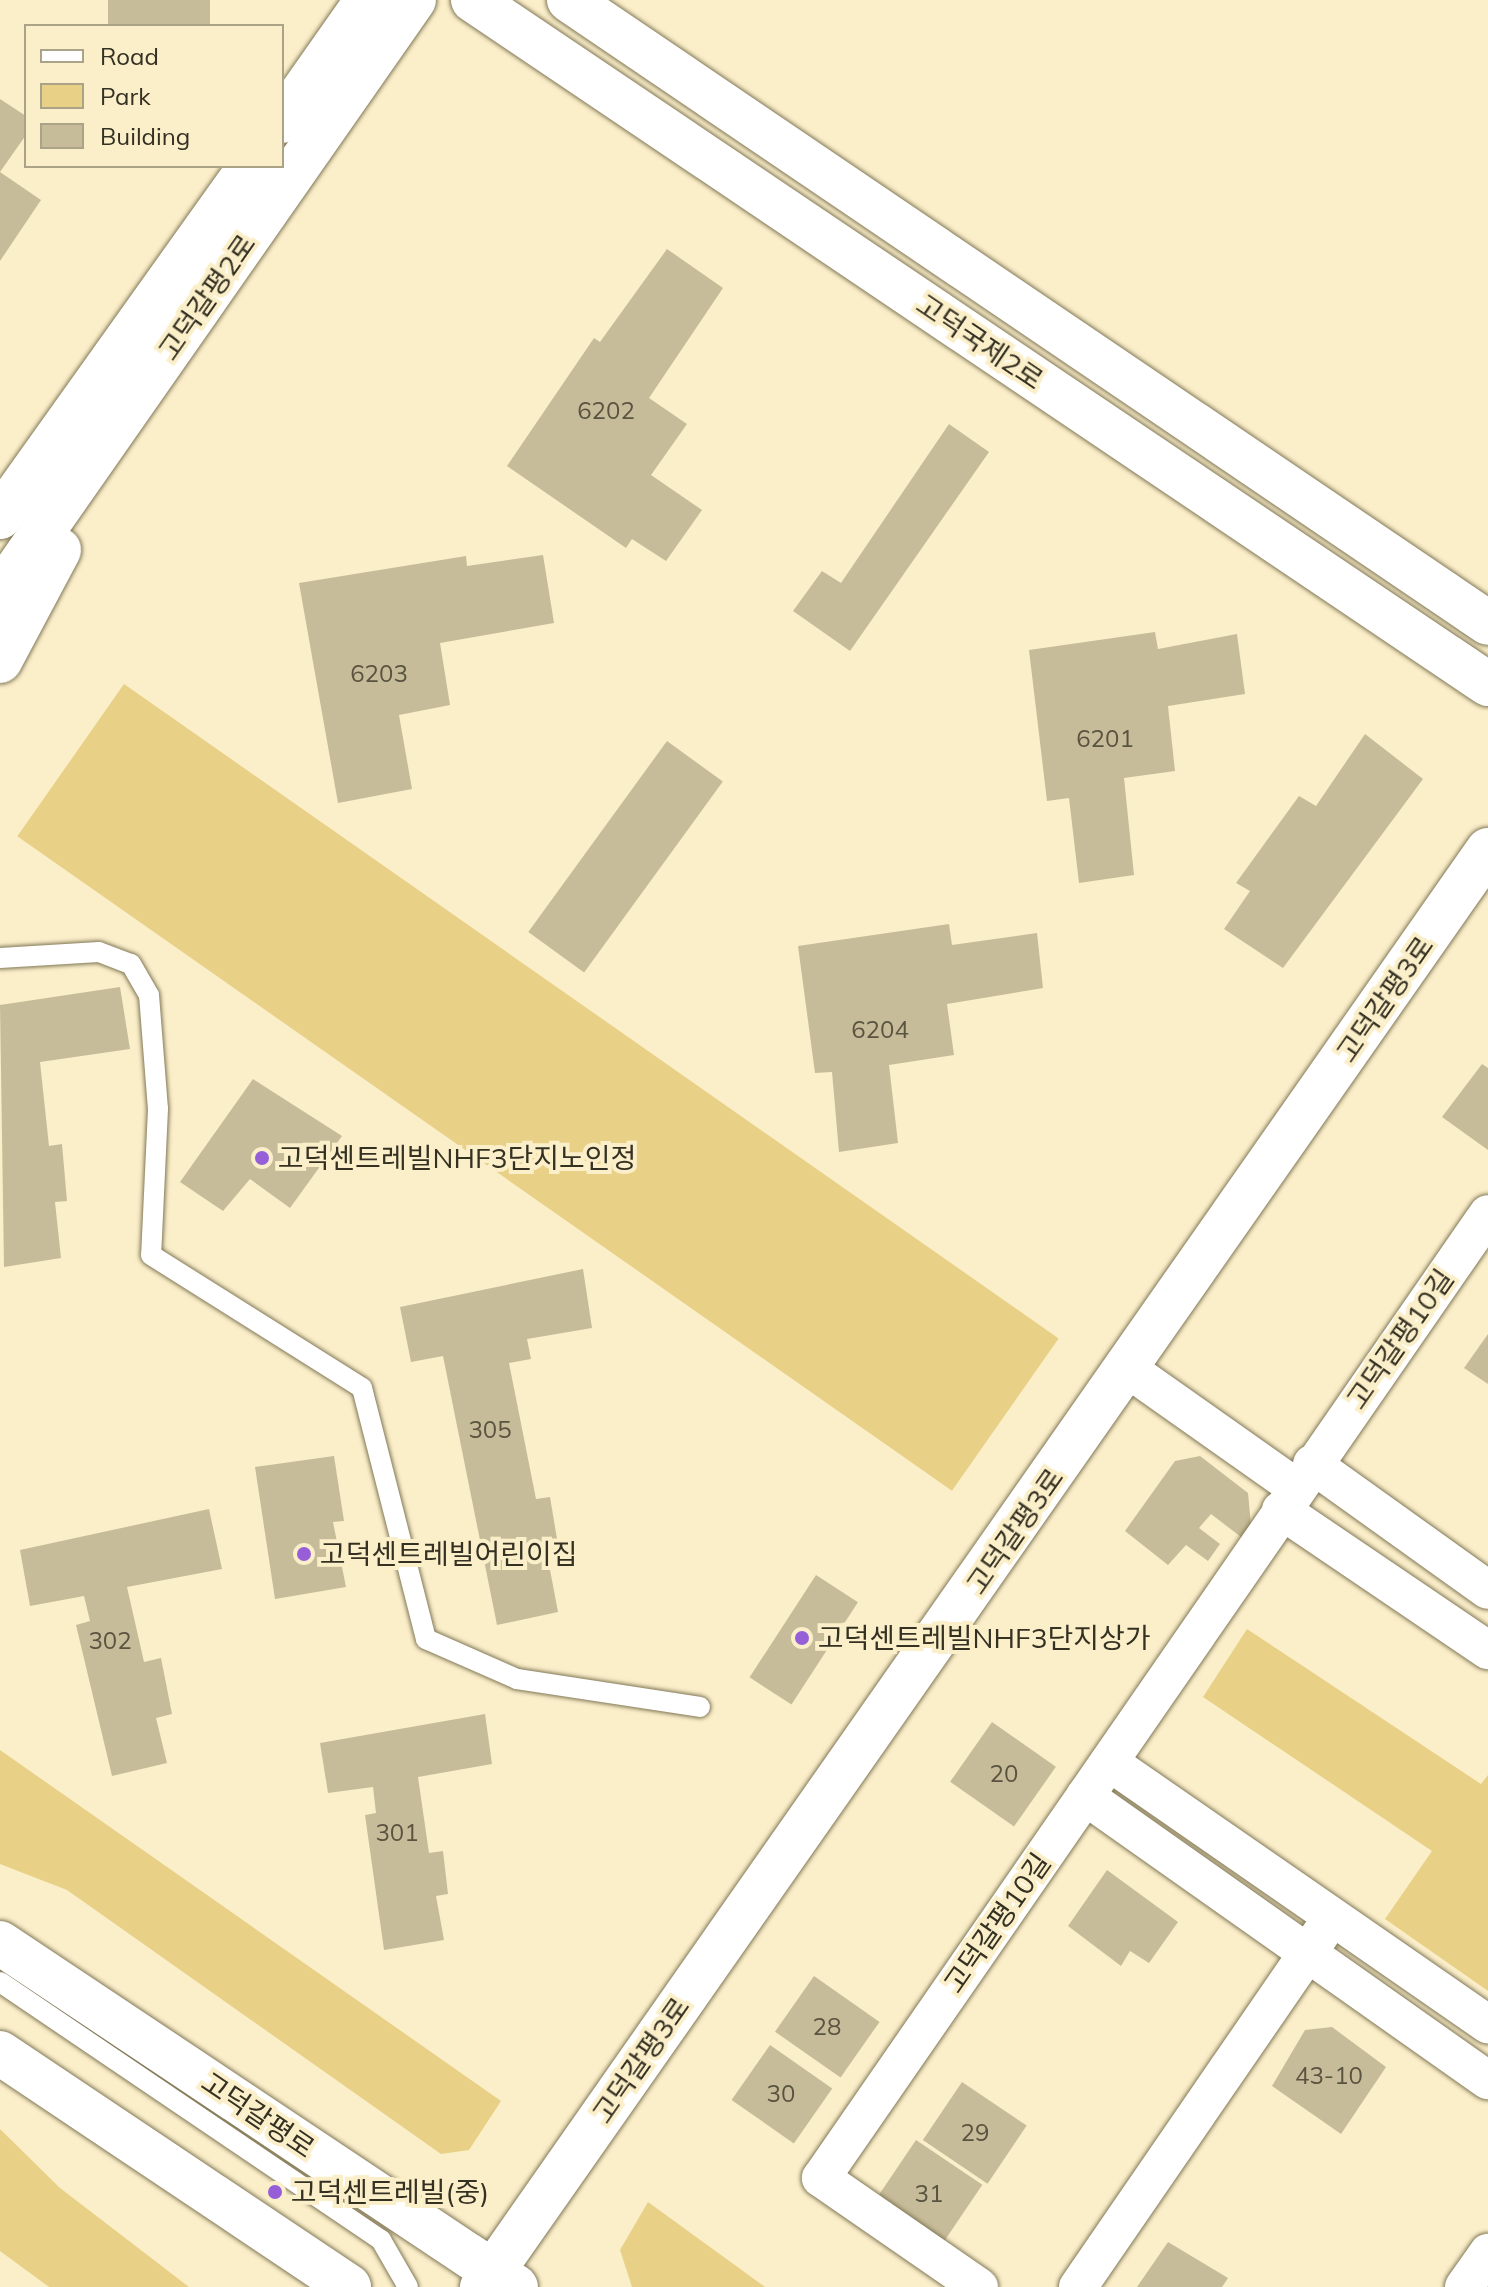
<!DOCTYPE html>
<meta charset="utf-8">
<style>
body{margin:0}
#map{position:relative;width:1488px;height:2287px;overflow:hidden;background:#fbefca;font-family:Mulish,"Noto Sans KR",sans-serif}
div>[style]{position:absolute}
.green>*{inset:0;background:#e8d087;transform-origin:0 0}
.building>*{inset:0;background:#c7bc99;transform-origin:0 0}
.roads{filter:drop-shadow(0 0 2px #827857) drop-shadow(0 0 2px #827857)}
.service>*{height:20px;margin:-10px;padding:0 10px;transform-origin:10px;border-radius:10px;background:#fff}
.minor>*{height:38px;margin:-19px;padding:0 19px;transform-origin:19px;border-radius:19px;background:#fff}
.tertiary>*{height:44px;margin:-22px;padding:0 22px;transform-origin:22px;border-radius:22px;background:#fff}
.dots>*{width:22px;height:22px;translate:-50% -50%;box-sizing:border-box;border:4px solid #fbefca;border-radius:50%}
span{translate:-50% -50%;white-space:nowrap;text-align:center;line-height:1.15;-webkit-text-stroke:8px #fbefca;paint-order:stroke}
.number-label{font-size:24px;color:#595340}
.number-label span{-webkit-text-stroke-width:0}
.street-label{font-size:28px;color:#343022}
.poi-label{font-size:28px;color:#343022}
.left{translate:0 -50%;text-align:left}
.legend{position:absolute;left:24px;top:24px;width:260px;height:144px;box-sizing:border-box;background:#fbefca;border:2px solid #aba387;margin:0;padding:10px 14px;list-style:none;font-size:24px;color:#343022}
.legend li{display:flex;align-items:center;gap:16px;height:40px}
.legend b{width:40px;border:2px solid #aba387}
</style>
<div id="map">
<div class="green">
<div style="left:124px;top:684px;width:1141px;height:186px;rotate:35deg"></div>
<div style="clip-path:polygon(1247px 1629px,1481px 1784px,1488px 1775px,1488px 1991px,1385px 1919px,1432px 1851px,1203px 1697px)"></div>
<div style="clip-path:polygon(0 1750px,501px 2101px,469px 2150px,441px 2154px,67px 1890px,0 1864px)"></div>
<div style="clip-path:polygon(0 2129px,60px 2188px,189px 2287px,49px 2287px,0 2251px)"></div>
<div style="clip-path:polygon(648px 2202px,765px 2287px,632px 2287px,620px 2250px)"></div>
</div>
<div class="building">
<div style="left:108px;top:0;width:102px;height:26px"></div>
<div style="clip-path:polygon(0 99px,26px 116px,26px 135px,0 172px,41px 200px,0 261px)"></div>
<div style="clip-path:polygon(667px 249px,723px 288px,649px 398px,687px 424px,651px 475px,702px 510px,666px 561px,632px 539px,626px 548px,507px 466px,594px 338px,600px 342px)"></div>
<div style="clip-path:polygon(949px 424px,989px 452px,850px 651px,793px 611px,822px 571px,841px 583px)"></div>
<div style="clip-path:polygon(543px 555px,554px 623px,440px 643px,450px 705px,399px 715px,412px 789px,338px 803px,299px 583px,466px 556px,467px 566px)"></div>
<div style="clip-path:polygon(1155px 632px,1158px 649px,1237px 634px,1245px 694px,1168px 706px,1175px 771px,1124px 778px,1134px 875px,1079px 883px,1069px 798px,1047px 801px,1029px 650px)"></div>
<div style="clip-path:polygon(1365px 734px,1423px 779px,1283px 968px,1224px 929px,1250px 891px,1236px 883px,1299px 796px,1316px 806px)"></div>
<div style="left:667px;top:741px;width:69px;height:236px;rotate:36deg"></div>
<div style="clip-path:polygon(949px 924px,952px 945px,1037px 933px,1043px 988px,947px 1004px,954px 1055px,889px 1065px,898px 1143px,839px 1152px,832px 1072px,815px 1073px,798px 946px)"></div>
<div style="clip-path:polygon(120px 987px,130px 1049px,40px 1062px,49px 1146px,62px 1144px,67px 1201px,55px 1202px,61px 1258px,4px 1267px,0 1005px)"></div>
<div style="clip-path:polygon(1482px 1064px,1488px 1068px,1488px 1150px,1442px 1117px)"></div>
<div style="clip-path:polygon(253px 1079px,342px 1136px,290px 1208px,250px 1179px,223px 1211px,180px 1182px)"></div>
<div style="clip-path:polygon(583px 1269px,592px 1328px,527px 1339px,531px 1359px,509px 1363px,536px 1499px,550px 1497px,559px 1551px,547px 1554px,558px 1612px,497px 1625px,443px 1356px,411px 1362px,400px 1307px)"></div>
<div style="clip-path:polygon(1488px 1334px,1488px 1384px,1464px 1368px)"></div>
<div style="clip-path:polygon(334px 1456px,344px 1521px,333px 1522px,346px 1587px,275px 1599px,255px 1467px)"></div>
<div style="clip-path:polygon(1200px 1456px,1248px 1493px,1251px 1525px,1241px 1537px,1211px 1514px,1199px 1528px,1220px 1544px,1208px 1561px,1186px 1545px,1168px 1565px,1125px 1531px,1175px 1461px)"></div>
<div style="clip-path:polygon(209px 1509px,222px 1569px,127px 1587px,144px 1662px,161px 1658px,172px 1714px,156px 1718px,167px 1763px,112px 1776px,76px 1625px,90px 1621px,84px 1596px,30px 1606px,20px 1550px)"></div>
<div style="left:816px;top:1575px;width:50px;height:122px;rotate:33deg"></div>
<div style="clip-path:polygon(485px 1714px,492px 1764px,418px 1777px,429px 1853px,443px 1851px,448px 1894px,436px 1896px,444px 1940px,384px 1950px,365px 1815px,376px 1813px,373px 1787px,328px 1793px,320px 1743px)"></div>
<div style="left:992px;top:1722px;width:78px;height:73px;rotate:35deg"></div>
<div style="clip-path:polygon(1107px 1870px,1178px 1922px,1149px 1963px,1130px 1951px,1121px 1966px,1068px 1926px)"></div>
<div style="left:814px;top:1976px;width:80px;height:68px;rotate:35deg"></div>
<div style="clip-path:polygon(1332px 2027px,1386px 2067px,1341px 2134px,1272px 2086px,1305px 2030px)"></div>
<div style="left:770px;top:2045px;width:76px;height:67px;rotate:35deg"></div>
<div style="left:962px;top:2082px;width:78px;height:70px;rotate:34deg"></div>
<div style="left:916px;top:2140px;width:80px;height:74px;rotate:34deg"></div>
<div style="clip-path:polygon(1168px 2242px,1228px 2278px,1222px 2287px,1137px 2287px)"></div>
</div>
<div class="roads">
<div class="service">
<div style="left:0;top:958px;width:99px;rotate:-3.5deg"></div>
<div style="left:99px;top:952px;width:34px;rotate:21deg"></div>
<div style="left:131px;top:964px;width:36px;rotate:60deg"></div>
<div style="left:149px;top:995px;width:114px;rotate:85.5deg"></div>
<div style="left:158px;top:1109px;width:146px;rotate:92.7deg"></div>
<div style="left:151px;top:1255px;width:249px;rotate:32.2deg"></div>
<div style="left:362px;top:1388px;width:259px;rotate:75.7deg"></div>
<div style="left:426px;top:1639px;width:99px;rotate:23.7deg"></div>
<div style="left:517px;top:1679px;width:185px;rotate:8.7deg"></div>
<div style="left:0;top:1982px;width:460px;rotate:34.1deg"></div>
<div style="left:381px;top:2240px;width:54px;rotate:60.1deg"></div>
</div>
<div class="minor">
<div style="left:1128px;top:1369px;width:207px;rotate:35.2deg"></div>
<div style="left:1312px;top:1464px;width:216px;rotate:35.6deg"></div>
<div style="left:1281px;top:1510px;width:250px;rotate:34.1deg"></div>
<div style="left:1109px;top:1762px;width:461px;rotate:34.7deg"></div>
<div style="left:1085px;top:1796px;width:493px;rotate:35.2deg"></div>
<div style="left:979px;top:2287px;width:192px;rotate:-145.4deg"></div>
<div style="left:821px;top:2178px;width:1172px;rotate:-55.32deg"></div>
<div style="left:1078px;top:2287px;width:429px;rotate:-55.5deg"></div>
<div style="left:1464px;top:2287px;width:42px;rotate:-54.8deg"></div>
</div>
<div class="tertiary">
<div style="left:473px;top:0;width:1224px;rotate:33.98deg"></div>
<div style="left:569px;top:0;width:1110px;rotate:34.13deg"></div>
<div style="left:282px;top:121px;width:148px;rotate:-54.9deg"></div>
<div style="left:0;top:517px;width:431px;rotate:-54.5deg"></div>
<div style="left:0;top:593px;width:723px;rotate:-55.08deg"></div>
<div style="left:0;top:661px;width:126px;rotate:-62deg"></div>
<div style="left:0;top:1943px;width:620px;rotate:33.69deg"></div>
<div style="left:0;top:2053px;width:420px;rotate:33.8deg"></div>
<div style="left:482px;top:2287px;width:1754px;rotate:-55.01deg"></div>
</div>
</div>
<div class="dots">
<div style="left:262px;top:1158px;background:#965fd7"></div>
<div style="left:304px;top:1554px;background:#965fd7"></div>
<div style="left:802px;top:1638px;background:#965fd7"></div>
<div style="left:275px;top:2192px;background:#965fd7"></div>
</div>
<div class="number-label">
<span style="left:606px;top:411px">6202</span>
<span style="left:379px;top:674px">6203</span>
<span style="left:1105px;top:739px">6201</span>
<span style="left:880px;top:1030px">6204</span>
<span style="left:490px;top:1430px">305</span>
<span style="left:110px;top:1641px">302</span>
<span style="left:1004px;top:1774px">20</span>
<span style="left:397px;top:1833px">301</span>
<span style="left:827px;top:2027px">28</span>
<span style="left:1329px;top:2076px">43-10</span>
<span style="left:781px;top:2094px">30</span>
<span style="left:975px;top:2133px">29</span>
<span style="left:929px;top:2194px">31</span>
</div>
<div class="street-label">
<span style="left:207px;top:297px;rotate:-55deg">고덕갈평2로</span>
<span style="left:980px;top:342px;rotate:34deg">고덕국제2로</span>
<span style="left:1385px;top:999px;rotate:-55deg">고덕갈평3로</span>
<span style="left:1400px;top:1339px;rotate:-55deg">고덕갈평10길</span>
<span style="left:1015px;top:1531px;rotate:-55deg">고덕갈평3로</span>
<span style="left:997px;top:1923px;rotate:-55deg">고덕갈평10길</span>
<span style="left:641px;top:2060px;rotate:-55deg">고덕갈평3로</span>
<span style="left:258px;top:2115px;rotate:34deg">고덕갈평로</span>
</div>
<div class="poi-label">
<span class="left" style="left:278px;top:1158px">고덕센트레빌NHF3단지노인정</span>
<span class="left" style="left:320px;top:1554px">고덕센트레빌어린이집</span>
<span class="left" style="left:818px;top:1638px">고덕센트레빌NHF3단지상가</span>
<span class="left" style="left:291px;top:2192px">고덕센트레빌(중)</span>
</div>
<ul class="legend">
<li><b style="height:10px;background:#fff"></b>Road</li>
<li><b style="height:22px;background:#e8d087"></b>Park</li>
<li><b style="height:22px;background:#c7bc99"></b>Building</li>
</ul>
</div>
